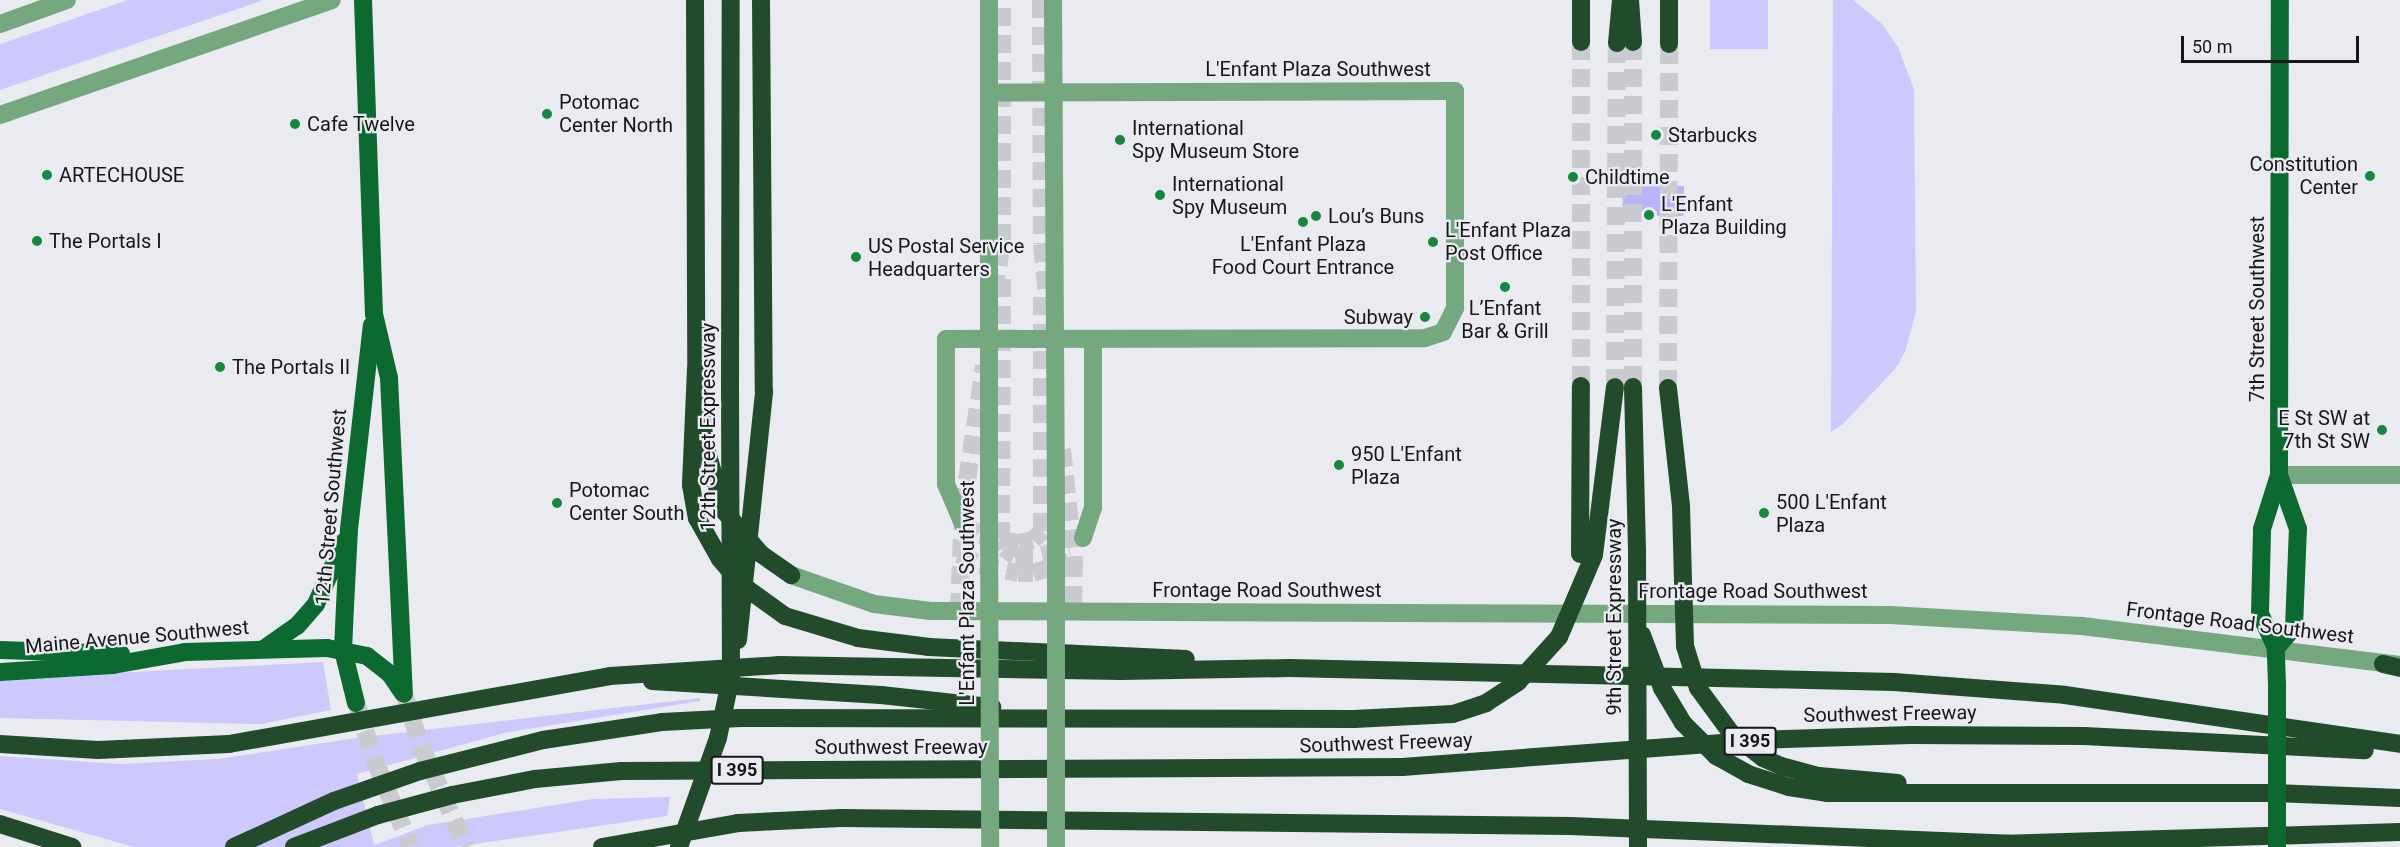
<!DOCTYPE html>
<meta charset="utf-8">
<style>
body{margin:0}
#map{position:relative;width:2400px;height:847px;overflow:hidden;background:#eaeaf1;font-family:Roboto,sans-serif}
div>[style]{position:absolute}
.green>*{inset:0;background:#cdc9fc;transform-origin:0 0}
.water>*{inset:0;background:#b9b3f7;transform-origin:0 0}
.minor-tunnel>*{height:18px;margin-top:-9px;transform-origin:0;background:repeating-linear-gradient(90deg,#cacad1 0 18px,transparent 0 27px)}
.major-tunnel>*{height:18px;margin-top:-9px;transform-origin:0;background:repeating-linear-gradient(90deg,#cacad1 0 18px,transparent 0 27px)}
.highway-tunnel>*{height:18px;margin-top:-9px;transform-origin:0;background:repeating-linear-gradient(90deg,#cacad1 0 18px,transparent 0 27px)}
.minor>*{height:18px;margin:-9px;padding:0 9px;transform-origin:9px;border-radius:9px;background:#75a87f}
.major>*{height:18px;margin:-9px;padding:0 9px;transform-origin:9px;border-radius:9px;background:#0c692f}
.highway>*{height:18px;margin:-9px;padding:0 9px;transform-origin:9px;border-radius:9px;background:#214b2b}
.minor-bridge>*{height:18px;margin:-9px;padding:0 9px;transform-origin:9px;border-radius:9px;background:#75a87f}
.major-bridge>*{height:18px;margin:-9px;padding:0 9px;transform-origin:9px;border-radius:9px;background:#0c692f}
.highway-bridge>*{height:18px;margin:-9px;padding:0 9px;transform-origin:9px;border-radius:9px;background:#214b2b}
.dots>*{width:16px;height:16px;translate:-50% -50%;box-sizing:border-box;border:3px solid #eaeaf1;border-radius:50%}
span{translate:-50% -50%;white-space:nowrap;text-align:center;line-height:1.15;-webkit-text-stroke:4.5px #eaeaf1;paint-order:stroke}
.shield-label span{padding:2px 4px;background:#eaeaf1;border:2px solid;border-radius:4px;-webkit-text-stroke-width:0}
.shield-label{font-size:18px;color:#171719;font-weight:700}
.street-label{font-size:20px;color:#171719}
.poi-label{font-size:20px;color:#171719}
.left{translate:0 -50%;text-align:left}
.right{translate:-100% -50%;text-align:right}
.scale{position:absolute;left:2181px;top:36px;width:178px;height:27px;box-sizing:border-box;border:3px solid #171719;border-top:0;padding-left:8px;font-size:18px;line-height:21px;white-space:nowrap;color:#171719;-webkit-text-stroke:4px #eaeaf1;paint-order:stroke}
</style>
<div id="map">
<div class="green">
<div style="clip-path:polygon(128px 0,264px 0,0 90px,0 44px)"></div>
<div style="left:1710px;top:0;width:58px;height:49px"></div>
<div style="clip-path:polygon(1833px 0,1853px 0,1882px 24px,1898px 47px,1914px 89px,1916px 312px,1905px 352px,1896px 368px,1843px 424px,1831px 432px)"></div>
<div style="clip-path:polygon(323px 662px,331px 710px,261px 724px,0 718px,0 679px)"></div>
<div style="clip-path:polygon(700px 698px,700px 701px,504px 733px,357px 774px,374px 845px,428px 825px,593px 799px,670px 797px,667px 816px,454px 847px,134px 847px,0 809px,0 756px,120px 764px,218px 759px,356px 738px)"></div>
</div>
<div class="water">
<div style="left:1623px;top:185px;width:61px;height:30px;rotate:1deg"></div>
</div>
<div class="minor-tunnel">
<div style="left:1041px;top:0;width:244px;rotate:89.8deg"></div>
<div style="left:1042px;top:244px;width:64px;rotate:84.6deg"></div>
<div style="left:1002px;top:279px;width:261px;rotate:90.2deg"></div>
<div style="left:1001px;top:540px;width:9px;rotate:69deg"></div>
<div style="left:1004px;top:548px;width:14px;rotate:36deg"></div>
<div style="left:1015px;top:556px;width:27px;rotate:-2deg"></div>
<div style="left:1042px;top:555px;width:28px;rotate:-15deg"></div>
<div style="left:994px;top:292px;width:51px;rotate:-80.9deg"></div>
<div style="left:1002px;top:242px;width:242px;rotate:-90deg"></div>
<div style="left:1062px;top:449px;width:111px;rotate:83.8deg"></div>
<div style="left:1074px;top:559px;width:52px;rotate:91.1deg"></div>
<div style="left:963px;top:524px;width:20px;rotate:33deg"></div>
<div style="left:980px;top:535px;width:40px;rotate:12deg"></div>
<div style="left:1019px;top:543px;width:14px;rotate:-12deg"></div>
<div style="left:1033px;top:540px;width:13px;rotate:-45deg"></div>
<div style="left:1042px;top:531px;width:237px;rotate:-90deg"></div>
<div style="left:959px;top:554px;width:24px;rotate:28deg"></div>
<div style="left:980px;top:565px;width:39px;rotate:12deg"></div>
<div style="left:1018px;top:573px;width:15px"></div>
<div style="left:1033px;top:573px;width:38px;rotate:-18deg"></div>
<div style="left:959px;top:611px;width:104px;rotate:-87.8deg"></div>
<div style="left:963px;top:507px;width:143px;rotate:-81.5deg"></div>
</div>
<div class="major-tunnel">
<div style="left:404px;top:694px;width:55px;rotate:71.9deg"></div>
<div style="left:421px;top:746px;width:111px;rotate:66deg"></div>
<div style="left:357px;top:705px;width:59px;rotate:72.2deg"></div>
<div style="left:375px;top:761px;width:93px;rotate:67.3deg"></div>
</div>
<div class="highway-tunnel">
<div style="left:1581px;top:42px;width:344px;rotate:90deg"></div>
<div style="left:1633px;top:42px;width:345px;rotate:90deg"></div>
<div style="left:1615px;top:387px;width:344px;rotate:-89.7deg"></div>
<div style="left:1668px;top:388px;width:344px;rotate:-89.8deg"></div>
</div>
<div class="minor">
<div style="left:1053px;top:0;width:507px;rotate:89.66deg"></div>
<div style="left:0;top:24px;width:71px;rotate:-19.7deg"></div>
<div style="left:0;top:115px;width:351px;rotate:-19.1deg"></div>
<div style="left:2279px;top:475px;width:121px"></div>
<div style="left:989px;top:506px;width:506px;rotate:-90deg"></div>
<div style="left:963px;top:524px;width:43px;rotate:-113deg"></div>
<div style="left:946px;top:484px;width:145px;rotate:-90deg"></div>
<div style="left:946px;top:339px;width:479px;rotate:-0.1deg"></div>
<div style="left:1425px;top:338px;width:19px;rotate:-18deg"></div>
<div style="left:1443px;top:332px;width:27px;rotate:-63deg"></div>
<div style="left:1455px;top:308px;width:217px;rotate:-90deg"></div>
<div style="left:1455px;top:91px;width:466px;rotate:179.8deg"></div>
<div style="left:1083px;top:538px;width:32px;rotate:-72deg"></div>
<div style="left:1093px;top:508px;width:168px;rotate:-90deg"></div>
<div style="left:791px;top:575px;width:88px;rotate:19.3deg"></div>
<div style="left:874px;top:604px;width:57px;rotate:7deg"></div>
<div style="left:931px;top:611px;width:959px;rotate:0.24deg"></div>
<div style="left:1890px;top:615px;width:192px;rotate:3.3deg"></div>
<div style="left:2082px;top:626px;width:318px;rotate:7deg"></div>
</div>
<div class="major">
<div style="left:363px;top:0;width:314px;rotate:88deg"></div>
<div style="left:374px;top:314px;width:66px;rotate:76.8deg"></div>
<div style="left:389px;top:378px;width:316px;rotate:87.3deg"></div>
<div style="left:265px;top:648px;width:39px;rotate:-35deg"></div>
<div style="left:297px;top:626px;width:29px;rotate:-49deg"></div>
<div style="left:316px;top:604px;width:68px;rotate:-65.7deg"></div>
<div style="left:2276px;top:648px;width:28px;rotate:-49deg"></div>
<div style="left:2294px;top:627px;width:98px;rotate:-87.7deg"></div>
<div style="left:2298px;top:529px;width:57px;rotate:-109.4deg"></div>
<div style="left:0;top:650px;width:121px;rotate:1.9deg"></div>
<div style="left:0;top:672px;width:113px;rotate:-3.5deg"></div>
<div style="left:113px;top:665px;width:73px;rotate:-10.2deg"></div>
<div style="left:185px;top:652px;width:142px;rotate:-1.6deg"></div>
<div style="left:327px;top:648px;width:41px;rotate:11.3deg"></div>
<div style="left:367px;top:656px;width:29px;rotate:38deg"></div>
<div style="left:390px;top:674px;width:23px;rotate:56deg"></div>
<div style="left:2277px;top:685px;width:37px;rotate:-92deg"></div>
<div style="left:2276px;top:648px;width:38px;rotate:-115deg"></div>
<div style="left:2260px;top:613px;width:84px;rotate:-88.6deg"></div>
<div style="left:2262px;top:529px;width:57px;rotate:-72.5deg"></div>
<div style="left:2279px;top:475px;width:475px;rotate:-89.9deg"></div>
<div style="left:356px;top:703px;width:55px;rotate:-103.8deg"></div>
<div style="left:343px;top:650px;width:44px;rotate:-87.4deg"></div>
<div style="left:345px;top:606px;width:77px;rotate:-87deg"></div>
<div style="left:349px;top:529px;width:205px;rotate:-83.6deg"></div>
</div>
<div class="highway">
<div style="left:695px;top:0;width:369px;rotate:89.8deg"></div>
<div style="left:696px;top:369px;width:116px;rotate:92.5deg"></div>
<div style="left:691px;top:485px;width:34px;rotate:80deg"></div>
<div style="left:697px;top:518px;width:47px;rotate:60.7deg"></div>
<div style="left:720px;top:559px;width:34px;rotate:50deg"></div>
<div style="left:742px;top:585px;width:53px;rotate:35.8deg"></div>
<div style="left:785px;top:616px;width:76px;rotate:16.8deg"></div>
<div style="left:858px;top:638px;width:72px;rotate:7.2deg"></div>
<div style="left:929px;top:647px;width:257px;rotate:2.7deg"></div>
<div style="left:761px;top:0;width:391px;rotate:89.6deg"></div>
<div style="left:1630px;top:0;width:42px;rotate:85.9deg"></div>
<div style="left:1581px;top:42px;width:42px;rotate:-90deg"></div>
<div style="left:1617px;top:43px;width:43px;rotate:-84.7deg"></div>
<div style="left:1669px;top:44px;width:44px;rotate:-90deg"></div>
<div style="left:1633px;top:387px;width:165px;rotate:88.6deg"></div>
<div style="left:1668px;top:388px;width:118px;rotate:83.7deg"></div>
<div style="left:1681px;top:505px;width:76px;rotate:88.5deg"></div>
<div style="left:730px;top:391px;width:391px;rotate:-89.9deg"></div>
<div style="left:702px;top:416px;width:29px;rotate:84deg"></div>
<div style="left:705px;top:445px;width:69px;rotate:73.9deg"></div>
<div style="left:724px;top:511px;width:57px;rotate:49.3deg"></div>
<div style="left:761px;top:554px;width:37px;rotate:35deg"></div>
<div style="left:1580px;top:554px;width:168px;rotate:-89.7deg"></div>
<div style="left:1594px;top:555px;width:169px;rotate:-82.9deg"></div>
<div style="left:2383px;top:664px;width:17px;rotate:13deg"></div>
<div style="left:652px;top:681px;width:229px;rotate:3.5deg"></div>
<div style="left:881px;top:695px;width:112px;rotate:6.2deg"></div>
<div style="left:0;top:744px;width:98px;rotate:3.5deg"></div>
<div style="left:98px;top:750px;width:131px;rotate:-2.6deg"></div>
<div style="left:229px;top:744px;width:387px;rotate:-10.1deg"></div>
<div style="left:610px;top:676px;width:168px;rotate:-3.7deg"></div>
<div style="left:778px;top:665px;width:343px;rotate:1deg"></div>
<div style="left:1121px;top:671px;width:169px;rotate:-1deg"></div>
<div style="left:1290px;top:668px;width:604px;rotate:1.33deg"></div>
<div style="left:1894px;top:682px;width:171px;rotate:4.3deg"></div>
<div style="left:2065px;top:695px;width:339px;rotate:8.3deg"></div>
<div style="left:1781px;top:766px;width:39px;rotate:15deg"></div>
<div style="left:1819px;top:776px;width:79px;rotate:5.1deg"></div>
<div style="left:1748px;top:774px;width:43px;rotate:17.6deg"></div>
<div style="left:1789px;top:787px;width:38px;rotate:9deg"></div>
<div style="left:1827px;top:793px;width:449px"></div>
<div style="left:2276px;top:793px;width:124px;rotate:2.3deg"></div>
<div style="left:0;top:824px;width:76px;rotate:17.7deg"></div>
<div style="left:1997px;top:844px;width:403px;rotate:-1.7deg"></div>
<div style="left:234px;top:847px;width:110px;rotate:-24.7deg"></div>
<div style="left:334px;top:801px;width:91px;rotate:-19.2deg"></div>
<div style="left:420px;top:771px;width:127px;rotate:-14.1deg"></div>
<div style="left:543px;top:740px;width:120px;rotate:-8.6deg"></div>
<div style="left:662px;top:722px;width:78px;rotate:-2.9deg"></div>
<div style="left:740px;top:718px;width:614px;rotate:0.09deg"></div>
<div style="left:294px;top:847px;width:90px;rotate:-20.9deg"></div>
<div style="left:378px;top:815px;width:77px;rotate:-15.1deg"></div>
<div style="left:452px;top:795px;width:85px;rotate:-10.9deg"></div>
<div style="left:535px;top:779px;width:87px;rotate:-5.3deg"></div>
<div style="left:622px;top:771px;width:780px;rotate:-0.29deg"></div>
<div style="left:1402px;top:767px;width:358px;rotate:-4.3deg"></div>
<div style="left:1759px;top:740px;width:152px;rotate:-1.9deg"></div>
<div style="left:1911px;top:735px;width:173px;rotate:0.3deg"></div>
<div style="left:2084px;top:736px;width:281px;rotate:2.9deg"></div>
<div style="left:602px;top:847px;width:138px;rotate:-10deg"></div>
<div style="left:738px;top:823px;width:103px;rotate:-2.8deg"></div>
<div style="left:841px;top:818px;width:729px;rotate:0.63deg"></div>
<div style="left:1570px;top:826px;width:439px;rotate:2.3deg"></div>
</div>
<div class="minor-bridge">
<div style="left:989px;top:506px;width:341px;rotate:89.8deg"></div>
<div style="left:1056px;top:507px;width:340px;rotate:90deg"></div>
</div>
<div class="major-bridge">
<div style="left:2277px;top:685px;width:162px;rotate:90deg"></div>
</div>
<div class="highway-bridge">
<div style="left:1637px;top:552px;width:295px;rotate:89.8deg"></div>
<div style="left:1683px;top:581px;width:65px;rotate:88.2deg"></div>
<div style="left:1685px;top:646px;width:44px;rotate:72.8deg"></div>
<div style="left:1698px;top:688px;width:56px;rotate:53.7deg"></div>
<div style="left:1731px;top:733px;width:41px;rotate:38deg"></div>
<div style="left:1763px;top:758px;width:20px;rotate:24deg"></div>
<div style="left:1642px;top:635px;width:57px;rotate:69.3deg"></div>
<div style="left:1662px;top:688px;width:41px;rotate:59deg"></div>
<div style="left:1683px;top:723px;width:47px;rotate:45deg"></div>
<div style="left:1716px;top:756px;width:37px;rotate:29deg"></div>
<div style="left:738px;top:640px;width:250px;rotate:-84deg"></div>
<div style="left:1354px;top:719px;width:99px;rotate:-2.9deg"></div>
<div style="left:1453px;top:714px;width:35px;rotate:-18deg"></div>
<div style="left:1486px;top:703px;width:38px;rotate:-33deg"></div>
<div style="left:1518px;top:682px;width:61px;rotate:-47.7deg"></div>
<div style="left:1559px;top:637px;width:89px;rotate:-66.9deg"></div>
<div style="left:679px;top:847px;width:116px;rotate:-70.3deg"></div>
<div style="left:718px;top:738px;width:62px;rotate:-78deg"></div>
<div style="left:731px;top:677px;width:286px;rotate:-90.2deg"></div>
</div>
<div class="dots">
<div style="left:547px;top:114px;background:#17873f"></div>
<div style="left:295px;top:124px;background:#17873f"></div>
<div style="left:1656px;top:135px;background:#17873f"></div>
<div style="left:1120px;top:140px;background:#17873f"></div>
<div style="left:47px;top:175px;background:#17873f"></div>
<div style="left:2370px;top:176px;background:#17873f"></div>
<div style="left:1573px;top:177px;background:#17873f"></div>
<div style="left:1160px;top:195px;background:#17873f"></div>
<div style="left:1649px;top:215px;background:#17873f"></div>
<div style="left:1316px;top:216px;background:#17873f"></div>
<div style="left:1303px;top:222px;background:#17873f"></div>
<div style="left:37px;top:241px;background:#17873f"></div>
<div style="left:1433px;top:242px;background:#17873f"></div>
<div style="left:856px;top:257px;background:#17873f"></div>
<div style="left:1505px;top:287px;background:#17873f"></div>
<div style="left:1425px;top:317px;background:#17873f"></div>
<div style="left:220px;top:367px;background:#17873f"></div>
<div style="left:2382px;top:430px;background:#17873f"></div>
<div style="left:1339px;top:465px;background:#17873f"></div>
<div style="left:557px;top:503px;background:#17873f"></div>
<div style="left:1764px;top:513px;background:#17873f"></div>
</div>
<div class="shield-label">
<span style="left:1750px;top:741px">I 395</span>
<span style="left:737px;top:770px">I 395</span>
</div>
<div class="street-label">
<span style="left:1318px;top:69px">L'Enfant Plaza Southwest</span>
<span style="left:2257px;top:309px;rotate:-90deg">7th Street Southwest</span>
<span style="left:708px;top:427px;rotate:-90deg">12th Street Expressway</span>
<span style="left:331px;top:507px;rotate:-85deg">12th Street Southwest</span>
<span style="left:1267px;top:590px">Frontage Road Southwest</span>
<span style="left:1753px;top:591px">Frontage Road Southwest</span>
<span style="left:967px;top:593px;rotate:-90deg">L'Enfant Plaza Southwest</span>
<span style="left:1614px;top:617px;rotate:-90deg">9th Street Expressway</span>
<span style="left:2240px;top:623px;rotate:7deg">Frontage Road Southwest</span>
<span style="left:137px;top:637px;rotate:-5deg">Maine Avenue Southwest</span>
<span style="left:1890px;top:714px;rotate:-1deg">Southwest Freeway</span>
<span style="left:1386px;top:743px;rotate:-2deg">Southwest Freeway</span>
<span style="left:901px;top:747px">Southwest Freeway</span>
</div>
<div class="poi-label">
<span class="left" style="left:559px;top:114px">Potomac<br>Center North</span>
<span class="left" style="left:307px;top:124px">Cafe Twelve</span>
<span class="left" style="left:1132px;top:140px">International<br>Spy Museum Store</span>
<span class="left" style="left:1668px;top:135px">Starbucks</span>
<span class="right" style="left:2358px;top:176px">Constitution<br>Center</span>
<span class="left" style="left:59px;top:175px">ARTECHOUSE</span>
<span class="left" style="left:1585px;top:177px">Childtime</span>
<span class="left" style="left:1172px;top:196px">International<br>Spy Museum</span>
<span class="left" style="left:1661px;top:216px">L'Enfant<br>Plaza Building</span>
<span class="left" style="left:1328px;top:216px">Lou’s Buns</span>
<span class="left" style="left:1445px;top:242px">L'Enfant Plaza<br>Post Office</span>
<span class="left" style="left:49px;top:241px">The Portals I</span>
<span style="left:1303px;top:256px">L'Enfant Plaza<br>Food Court Entrance</span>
<span class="left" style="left:868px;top:258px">US Postal Service<br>Headquarters</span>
<span style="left:1505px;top:320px">L’Enfant<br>Bar &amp; Grill</span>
<span class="right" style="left:1413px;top:317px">Subway</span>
<span class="left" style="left:232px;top:367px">The Portals II</span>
<span class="right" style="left:2370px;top:430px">E St SW at<br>7th St SW</span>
<span class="left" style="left:1351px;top:466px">950 L'Enfant<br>Plaza</span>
<span class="left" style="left:569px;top:502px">Potomac<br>Center South</span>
<span class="left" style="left:1776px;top:514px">500 L'Enfant<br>Plaza</span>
</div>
<div class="scale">50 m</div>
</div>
